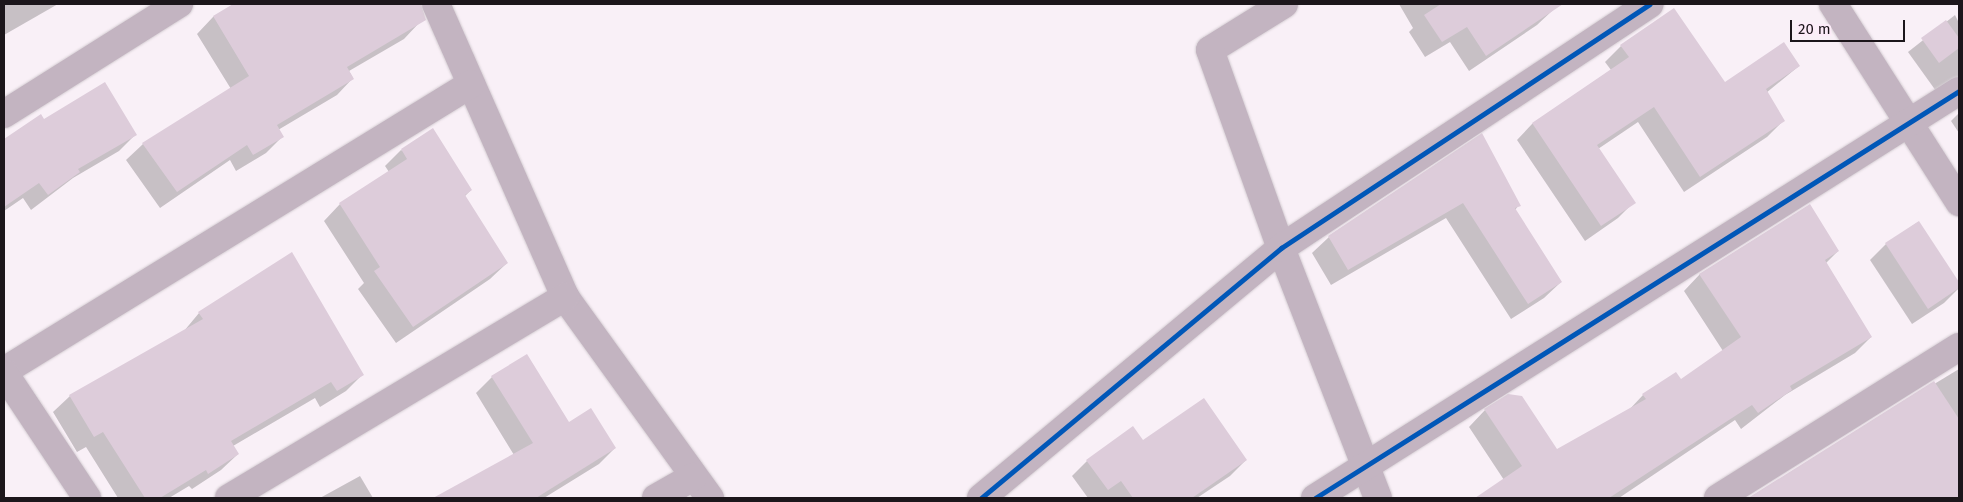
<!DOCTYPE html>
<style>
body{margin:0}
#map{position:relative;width:1963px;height:502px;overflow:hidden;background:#f9f0f7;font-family:"Fira Sans",sans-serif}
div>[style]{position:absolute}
.shadow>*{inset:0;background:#0003}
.building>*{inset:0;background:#ddccda}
.roads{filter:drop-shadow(0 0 1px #d5ced3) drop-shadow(0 0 1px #d5ced3)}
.minor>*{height:28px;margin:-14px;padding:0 14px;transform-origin:14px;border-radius:14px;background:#c3b4c1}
.cycleway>*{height:5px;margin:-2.5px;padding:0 2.5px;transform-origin:2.5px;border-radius:2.5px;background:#0057b8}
span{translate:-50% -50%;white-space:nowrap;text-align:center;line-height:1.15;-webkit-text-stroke:4px #fdecf9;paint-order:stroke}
.frame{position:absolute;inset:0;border:5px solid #1c161b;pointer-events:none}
.scale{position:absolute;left:1790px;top:20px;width:115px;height:22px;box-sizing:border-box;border:2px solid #1c161b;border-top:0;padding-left:6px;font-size:15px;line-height:18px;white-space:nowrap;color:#1c161b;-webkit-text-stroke:4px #fdecf9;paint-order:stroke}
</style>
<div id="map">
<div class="shadow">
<div style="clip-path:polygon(4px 4px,58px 4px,4px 35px)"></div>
<div style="clip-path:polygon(235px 4px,409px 4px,420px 22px,404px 39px,349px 71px,353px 78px,337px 95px,278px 130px,282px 137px,266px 153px,236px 171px,230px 160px,160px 208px,126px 160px,143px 144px,231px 89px,197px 34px,213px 17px)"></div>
<div style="clip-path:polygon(1399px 4px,1550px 4px,1554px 9px,1537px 25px,1469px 71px,1450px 42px,1425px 57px,1409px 32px,1413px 28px)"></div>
<div style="clip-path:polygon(1955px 15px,1959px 23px,1959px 104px,1936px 91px,1908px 52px)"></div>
<div style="clip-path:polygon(1621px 46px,1724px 84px,1799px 66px,1766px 93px,1783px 121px,1767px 137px,1684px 192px,1638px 122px,1598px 149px,1634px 202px,1618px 218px,1585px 241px,1517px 140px,1532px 124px,1611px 70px,1605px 62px)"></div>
<div style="clip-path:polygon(1959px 113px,1959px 133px,1951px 121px)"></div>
<div style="clip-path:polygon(41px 116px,44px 120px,135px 135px,119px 151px,73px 178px,31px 210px,23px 198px,4px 211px,4px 141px)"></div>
<div style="clip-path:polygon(1482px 135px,1519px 205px,1515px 210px,1561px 282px,1544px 298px,1511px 319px,1446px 218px,1331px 285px,1312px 253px,1329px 237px)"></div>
<div style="clip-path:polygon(401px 150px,471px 190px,464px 197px,507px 263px,490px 279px,396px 343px,358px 289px,364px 283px,324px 221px,340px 204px,389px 172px,385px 166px)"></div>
<div style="clip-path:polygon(1918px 222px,1959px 288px,1944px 303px,1912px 324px,1870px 260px,1886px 244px)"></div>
<div style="clip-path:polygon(1838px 251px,1826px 263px,1871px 337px,1855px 353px,1785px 395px,1741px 429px,1735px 420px,1619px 498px,1484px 498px,1504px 480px,1469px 427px,1485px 410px,1556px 451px,1628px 411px,1643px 395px,1680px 381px,1723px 351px,1684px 291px,1700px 274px)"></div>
<div style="clip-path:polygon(199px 313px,363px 374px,346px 391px,320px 407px,315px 398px,233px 446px,238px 454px,221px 470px,192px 489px,189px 486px,169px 498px,118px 498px,86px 447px,77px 452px,53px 412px,70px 396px,184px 331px)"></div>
<div style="clip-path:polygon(1959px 369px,1959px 498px,1753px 498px,1837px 443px)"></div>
<div style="clip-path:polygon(492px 377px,568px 423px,615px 448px,599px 464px,544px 498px,443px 498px,453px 489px,514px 455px,476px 393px)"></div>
<div style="clip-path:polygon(1142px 442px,1246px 460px,1230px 476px,1197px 498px,1088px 498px,1072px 476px,1087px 461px)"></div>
<div style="clip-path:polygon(360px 476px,373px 498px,320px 498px)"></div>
</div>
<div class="building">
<div style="clip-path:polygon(233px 4px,421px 4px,426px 20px,347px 67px,354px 79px,277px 125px,284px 137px,253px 155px,247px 145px,177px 192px,142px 143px,249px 76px,213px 16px)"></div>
<div style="clip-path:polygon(1441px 4px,1563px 4px,1486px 56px,1467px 27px,1442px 42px,1424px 15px)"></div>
<div style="clip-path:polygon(1674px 8px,1725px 82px,1784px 42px,1800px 66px,1766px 89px,1785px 121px,1700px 177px,1654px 107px,1597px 145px,1636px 203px,1601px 226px,1532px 123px,1629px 57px,1620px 45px)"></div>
<div style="clip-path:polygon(1946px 20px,1959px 38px,1959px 48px,1939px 63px,1921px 38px)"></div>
<div style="clip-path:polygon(105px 82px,137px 135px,78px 169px,80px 172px,48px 195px,39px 183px,4px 207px,4px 139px,41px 114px,44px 119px)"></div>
<div style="clip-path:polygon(433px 128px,472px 190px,465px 195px,508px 263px,413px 327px,374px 271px,380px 267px,339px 203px,407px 159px,401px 149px)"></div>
<div style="clip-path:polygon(1482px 133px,1521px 206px,1515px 208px,1562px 282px,1528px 304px,1463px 203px,1348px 270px,1328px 236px)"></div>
<div style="clip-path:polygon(1810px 204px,1839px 251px,1825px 260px,1872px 337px,1790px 386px,1792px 390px,1758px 413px,1752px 405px,1609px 498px,1475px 498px,1522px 466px,1484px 409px,1508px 394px,1522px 396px,1557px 449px,1646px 399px,1642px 394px,1676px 372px,1681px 379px,1741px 337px,1699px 274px)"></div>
<div style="clip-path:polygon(1919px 221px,1959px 282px,1959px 288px,1928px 309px,1885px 243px)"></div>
<div style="clip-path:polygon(292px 252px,364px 375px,337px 391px,331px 382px,231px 441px,239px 454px,208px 474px,206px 470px,160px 498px,145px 498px,103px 432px,94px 437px,69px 395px,203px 319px,198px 312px)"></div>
<div style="clip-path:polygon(527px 354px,569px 422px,591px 408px,616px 448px,536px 498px,433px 498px,533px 443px,491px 376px)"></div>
<div style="clip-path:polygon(1934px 381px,1959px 419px,1959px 498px,1748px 498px)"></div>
<div style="clip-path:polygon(1204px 398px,1247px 460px,1192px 498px,1133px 498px,1121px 481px,1108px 490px,1086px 460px,1133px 426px,1143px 440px)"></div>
</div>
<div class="roads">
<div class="minor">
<div style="left:436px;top:4px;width:320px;rotate:66.2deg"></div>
<div style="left:565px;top:297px;width:248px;rotate:54.2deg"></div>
<div style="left:1284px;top:4px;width:87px;rotate:148.1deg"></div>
<div style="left:1210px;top:50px;width:210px;rotate:70.3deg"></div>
<div style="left:1281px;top:248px;width:268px;rotate:68.8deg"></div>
<div style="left:1833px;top:4px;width:235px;rotate:57.5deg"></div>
<div style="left:4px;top:114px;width:207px;rotate:-32.2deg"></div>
<div style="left:4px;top:371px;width:548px;rotate:-31.57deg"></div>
<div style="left:4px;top:373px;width:150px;rotate:56.4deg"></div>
<div style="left:229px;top:498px;width:392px;rotate:-30.9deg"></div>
<div style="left:656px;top:498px;width:43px;rotate:-29.6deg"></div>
<div style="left:981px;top:498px;width:391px;rotate:-39.8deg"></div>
<div style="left:1281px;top:248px;width:442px;rotate:-33.5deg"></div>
<div style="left:1315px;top:498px;width:762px;rotate:-32.29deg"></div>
<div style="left:1718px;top:498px;width:284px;rotate:-32.1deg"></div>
</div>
</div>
<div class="cycleway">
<div style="left:981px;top:498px;width:391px;rotate:-39.8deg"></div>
<div style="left:1281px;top:248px;width:442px;rotate:-33.5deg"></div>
<div style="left:1315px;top:498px;width:762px;rotate:-32.29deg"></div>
</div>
<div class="frame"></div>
<div class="scale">20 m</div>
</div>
